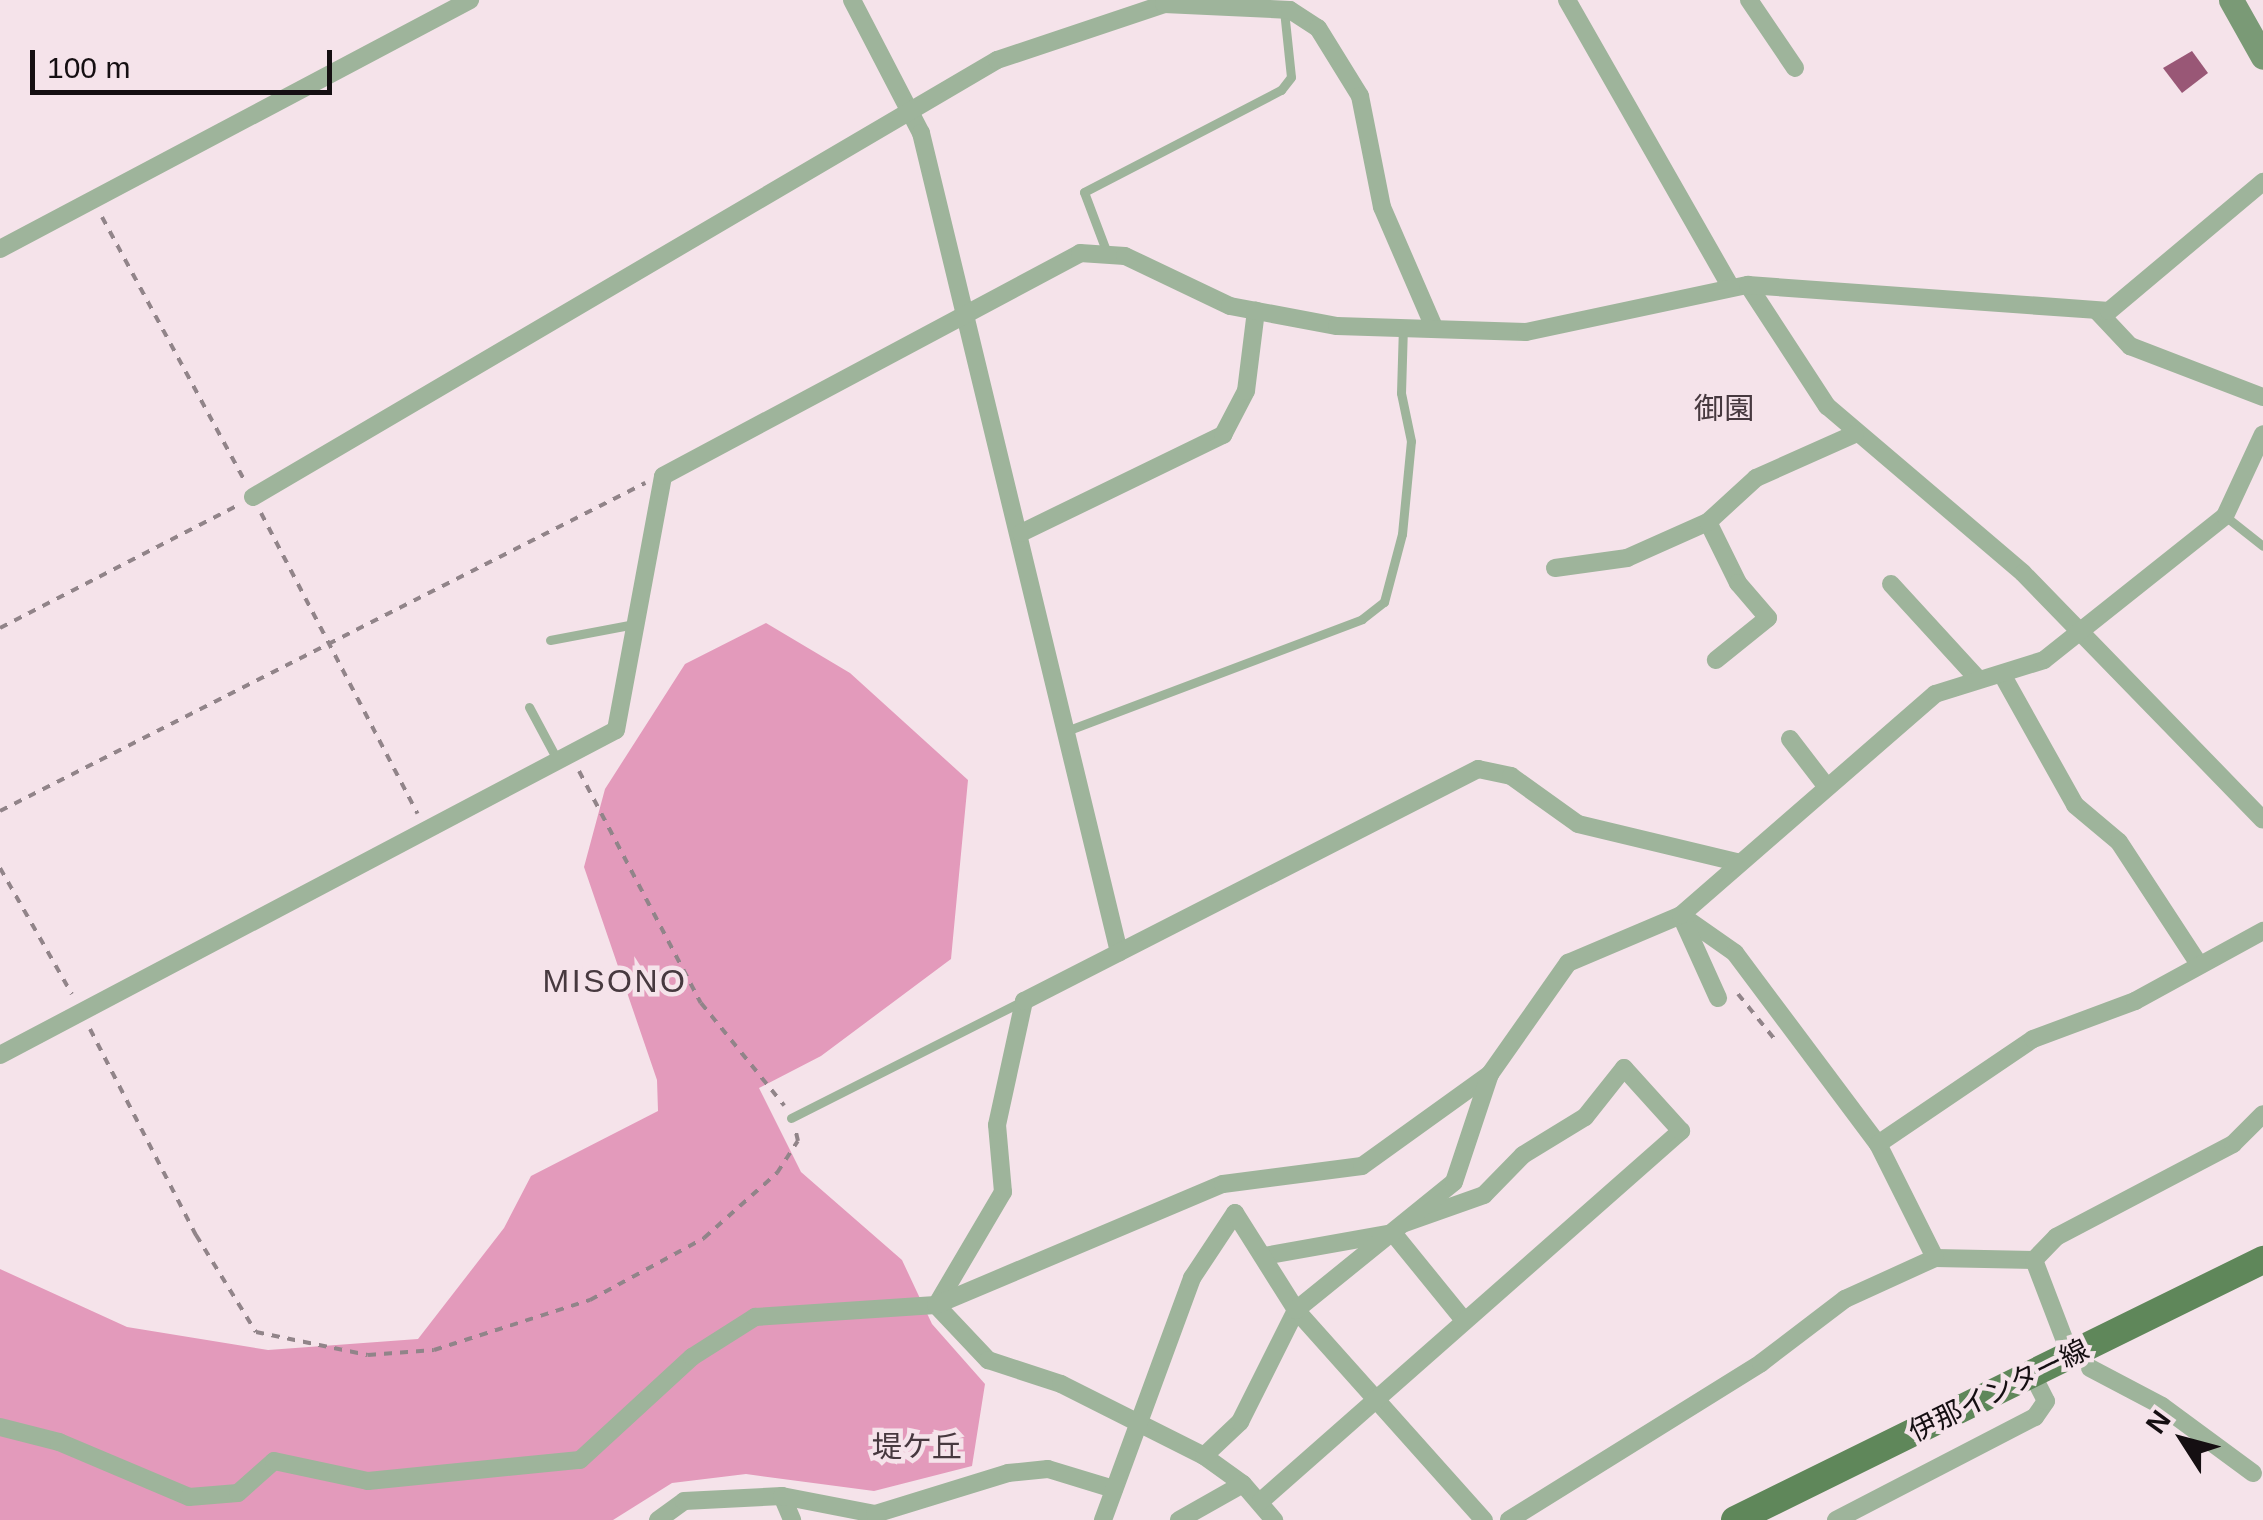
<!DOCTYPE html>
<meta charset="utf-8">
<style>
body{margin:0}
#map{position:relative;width:2263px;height:1520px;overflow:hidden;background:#f5e3ea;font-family:Arial,"Noto Sans JP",sans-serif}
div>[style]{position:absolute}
.forest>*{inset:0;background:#e39abb}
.building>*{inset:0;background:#995776}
.path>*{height:4px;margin-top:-2px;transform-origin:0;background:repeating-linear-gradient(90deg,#918489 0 8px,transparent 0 16px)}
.service>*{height:9px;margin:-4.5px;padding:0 4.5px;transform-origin:4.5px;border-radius:4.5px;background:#9eb49b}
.minor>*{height:18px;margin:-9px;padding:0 9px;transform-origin:9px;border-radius:9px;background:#9eb49b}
.secondary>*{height:25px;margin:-12.5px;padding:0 12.5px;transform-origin:12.5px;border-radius:12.5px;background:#7a9a76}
.primary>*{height:28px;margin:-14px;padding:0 14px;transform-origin:14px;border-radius:14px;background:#5f875a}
span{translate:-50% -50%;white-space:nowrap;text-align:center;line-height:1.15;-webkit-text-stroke:9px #f5e3ea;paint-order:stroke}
.street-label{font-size:28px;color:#150f12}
.neighbourhood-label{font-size:30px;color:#47393f}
.quarter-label{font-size:32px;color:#47393f;letter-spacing:2.5px}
.north{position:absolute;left:2133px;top:1390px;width:100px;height:100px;-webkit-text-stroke:8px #f5e3ea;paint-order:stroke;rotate:306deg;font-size:28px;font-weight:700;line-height:40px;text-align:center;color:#150f12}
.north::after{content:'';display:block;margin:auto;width:35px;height:45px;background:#150f12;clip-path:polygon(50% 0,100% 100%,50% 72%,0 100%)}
.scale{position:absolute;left:30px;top:50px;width:302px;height:45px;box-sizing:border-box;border:5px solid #150f12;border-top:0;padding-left:12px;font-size:30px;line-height:35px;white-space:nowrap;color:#150f12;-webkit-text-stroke:8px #f5e3ea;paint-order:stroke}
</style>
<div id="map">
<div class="forest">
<div style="clip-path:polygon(766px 623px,850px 673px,968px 780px,951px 959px,821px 1056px,759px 1088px,801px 1172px,902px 1260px,932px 1324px,985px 1384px,972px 1466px,874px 1491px,746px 1474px,672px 1483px,613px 1520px,0 1520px,0 1269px,127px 1327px,268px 1350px,418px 1339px,504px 1228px,531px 1176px,658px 1111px,657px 1080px,584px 867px,605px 789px,685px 664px)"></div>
</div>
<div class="building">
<div style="clip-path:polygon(2192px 51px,2208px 73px,2182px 93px,2163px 68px)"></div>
</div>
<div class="path">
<div style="left:102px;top:217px;width:301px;rotate:61.6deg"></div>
<div style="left:261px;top:513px;width:339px;rotate:62.5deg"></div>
<div style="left:0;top:628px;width:266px;rotate:-27.3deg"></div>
<div style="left:579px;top:771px;width:262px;rotate:62.3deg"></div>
<div style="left:701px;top:1003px;width:132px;rotate:50.9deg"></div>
<div style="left:0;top:811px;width:724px;rotate:-26.95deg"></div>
<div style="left:0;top:868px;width:145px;rotate:60.3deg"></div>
<div style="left:1738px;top:994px;width:60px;rotate:51deg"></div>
<div style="left:90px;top:1029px;width:232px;rotate:62.8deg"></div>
<div style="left:196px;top:1235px;width:114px;rotate:58.3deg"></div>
<div style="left:256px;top:1332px;width:114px;rotate:11.6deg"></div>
<div style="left:368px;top:1355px;width:66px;rotate:-4.3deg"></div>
<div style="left:434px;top:1350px;width:164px;rotate:-17.8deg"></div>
<div style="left:590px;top:1300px;width:130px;rotate:-28.5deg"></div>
<div style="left:704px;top:1238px;width:98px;rotate:-41.7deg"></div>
<div style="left:777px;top:1173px;width:38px;rotate:-57deg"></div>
<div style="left:798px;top:1141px;width:9px;rotate:-103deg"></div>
</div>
<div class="service">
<div style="left:1107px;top:253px;width:65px;rotate:-110.7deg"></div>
<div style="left:1084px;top:192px;width:222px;rotate:-27.4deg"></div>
<div style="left:1281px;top:90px;width:16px;rotate:-52deg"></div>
<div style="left:1291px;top:77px;width:67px;rotate:-96deg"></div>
<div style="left:2225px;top:516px;width:48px;rotate:38.3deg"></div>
<div style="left:550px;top:640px;width:86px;rotate:-10.7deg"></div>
<div style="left:529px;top:707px;width:61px;rotate:61.8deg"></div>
<div style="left:1069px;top:730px;width:313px;rotate:-20.7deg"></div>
<div style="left:1362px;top:619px;width:28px;rotate:-38deg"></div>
<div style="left:1384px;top:602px;width:70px;rotate:-75.2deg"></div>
<div style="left:1402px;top:534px;width:93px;rotate:-84.5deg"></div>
<div style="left:1411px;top:441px;width:49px;rotate:-101.8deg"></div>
<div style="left:1401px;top:393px;width:68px;rotate:-88.3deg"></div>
<div style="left:791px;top:1118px;width:258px;rotate:-26.8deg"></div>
</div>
<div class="minor">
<div style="left:852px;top:0;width:150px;rotate:62.6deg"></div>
<div style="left:921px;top:133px;width:843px;rotate:76.41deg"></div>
<div style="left:1567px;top:0;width:331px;rotate:60.3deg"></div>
<div style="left:1749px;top:0;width:82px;rotate:55.9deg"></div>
<div style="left:0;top:249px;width:532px;rotate:-27.91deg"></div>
<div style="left:1748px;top:285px;width:145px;rotate:56.9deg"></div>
<div style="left:1827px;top:406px;width:257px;rotate:40.4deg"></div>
<div style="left:2023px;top:573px;width:344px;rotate:45.8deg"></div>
<div style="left:2098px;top:312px;width:47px;rotate:46.7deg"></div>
<div style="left:2130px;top:346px;width:142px;rotate:21deg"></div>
<div style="left:253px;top:497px;width:863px;rotate:-30.43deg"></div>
<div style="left:997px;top:60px;width:176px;rotate:-18.5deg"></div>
<div style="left:1164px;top:4px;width:126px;rotate:2.7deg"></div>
<div style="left:1290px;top:10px;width:33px;rotate:33deg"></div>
<div style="left:1318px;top:28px;width:80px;rotate:58.3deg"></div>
<div style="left:1360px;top:96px;width:113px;rotate:78.8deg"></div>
<div style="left:1382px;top:207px;width:129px;rotate:66.6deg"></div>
<div style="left:1708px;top:522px;width:68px;rotate:63.8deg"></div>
<div style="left:1738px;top:583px;width:46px;rotate:49.4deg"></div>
<div style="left:1768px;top:618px;width:67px;rotate:141.1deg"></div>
<div style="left:1021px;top:533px;width:225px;rotate:-25.9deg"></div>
<div style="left:1223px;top:435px;width:50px;rotate:-62.4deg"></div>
<div style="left:1246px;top:391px;width:81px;rotate:-82.9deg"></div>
<div style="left:1555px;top:568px;width:73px;rotate:-7.9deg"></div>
<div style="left:1627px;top:558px;width:89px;rotate:-24deg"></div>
<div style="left:1708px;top:522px;width:65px;rotate:-42.5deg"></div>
<div style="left:1756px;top:478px;width:108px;rotate:-24deg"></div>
<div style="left:1891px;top:584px;width:129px;rotate:47.5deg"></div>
<div style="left:2003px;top:676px;width:148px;rotate:60.8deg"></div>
<div style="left:2075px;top:805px;width:57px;rotate:40.1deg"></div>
<div style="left:2119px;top:842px;width:142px;rotate:56.8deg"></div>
<div style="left:1790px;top:739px;width:59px;rotate:52.5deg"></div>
<div style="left:1681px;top:915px;width:66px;rotate:35.1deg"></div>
<div style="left:1735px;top:953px;width:239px;rotate:53.2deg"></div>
<div style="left:1878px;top:1144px;width:127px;rotate:63.4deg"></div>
<div style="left:1935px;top:1258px;width:99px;rotate:1.2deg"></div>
<div style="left:2034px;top:1260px;width:32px;rotate:-46deg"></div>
<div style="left:2056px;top:1237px;width:200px;rotate:-27.7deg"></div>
<div style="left:2233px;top:1144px;width:42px;rotate:-45deg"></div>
<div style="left:1681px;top:916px;width:90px;rotate:65.7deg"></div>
<div style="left:0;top:1055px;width:696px;rotate:-27.82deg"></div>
<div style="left:616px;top:730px;width:258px;rotate:-79.5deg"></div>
<div style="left:663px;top:476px;width:473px;rotate:-28.1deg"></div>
<div style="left:1080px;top:253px;width:45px;rotate:3.8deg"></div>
<div style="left:1125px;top:256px;width:116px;rotate:25.5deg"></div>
<div style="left:1230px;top:306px;width:109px;rotate:10.6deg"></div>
<div style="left:1337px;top:326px;width:189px;rotate:1.8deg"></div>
<div style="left:1526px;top:332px;width:227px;rotate:-12deg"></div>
<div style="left:1748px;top:285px;width:362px;rotate:4.1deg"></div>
<div style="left:2109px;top:311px;width:201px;rotate:-40deg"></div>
<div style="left:1878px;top:1144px;width:187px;rotate:-34.1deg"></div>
<div style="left:2033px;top:1039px;width:109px;rotate:-20.4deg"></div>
<div style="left:2135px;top:1001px;width:146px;rotate:-28.7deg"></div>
<div style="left:1393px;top:1233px;width:111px;rotate:50.9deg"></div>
<div style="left:1264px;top:1256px;width:126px;rotate:-10.1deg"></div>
<div style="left:2034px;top:1260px;width:104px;rotate:69.1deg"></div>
<div style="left:937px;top:1304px;width:130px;rotate:-59.5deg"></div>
<div style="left:1003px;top:1192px;width:67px;rotate:-95.1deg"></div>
<div style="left:997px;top:1125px;width:127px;rotate:-77.7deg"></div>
<div style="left:1024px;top:1001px;width:510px;rotate:-27.07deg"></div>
<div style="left:1478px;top:769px;width:34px;rotate:12deg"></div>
<div style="left:1511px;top:776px;width:82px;rotate:35.6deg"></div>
<div style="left:1578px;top:824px;width:163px;rotate:13.5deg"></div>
<div style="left:936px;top:1305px;width:76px;rotate:46.6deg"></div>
<div style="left:988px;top:1360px;width:77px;rotate:18.2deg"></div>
<div style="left:1061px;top:1384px;width:160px;rotate:26.7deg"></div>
<div style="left:1204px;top:1456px;width:48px;rotate:35.7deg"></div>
<div style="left:1243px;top:1484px;width:48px;rotate:49.3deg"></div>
<div style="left:2090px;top:1368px;width:81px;rotate:27.8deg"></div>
<div style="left:2162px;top:1406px;width:113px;rotate:36.4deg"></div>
<div style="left:0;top:1427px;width:61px;rotate:14.3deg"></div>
<div style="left:59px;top:1442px;width:141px;rotate:22.9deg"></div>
<div style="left:189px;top:1497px;width:49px;rotate:-4.7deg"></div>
<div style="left:238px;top:1493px;width:48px;rotate:-41.6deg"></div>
<div style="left:274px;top:1461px;width:96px;rotate:12deg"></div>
<div style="left:368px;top:1481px;width:213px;rotate:-5.7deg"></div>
<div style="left:580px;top:1460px;width:152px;rotate:-42.6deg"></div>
<div style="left:692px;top:1357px;width:75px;rotate:-32.4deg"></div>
<div style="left:755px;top:1317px;width:181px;rotate:-3.8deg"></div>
<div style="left:936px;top:1305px;width:311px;rotate:-22.9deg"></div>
<div style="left:1223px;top:1184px;width:140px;rotate:-7.4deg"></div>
<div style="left:1362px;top:1166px;width:158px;rotate:-35.7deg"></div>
<div style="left:1490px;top:1074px;width:136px;rotate:-54.9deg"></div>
<div style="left:1568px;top:963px;width:123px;rotate:-23deg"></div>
<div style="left:1681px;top:915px;width:337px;rotate:-41deg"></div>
<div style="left:1935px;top:694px;width:114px;rotate:-17.3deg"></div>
<div style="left:2044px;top:660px;width:231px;rotate:-38.5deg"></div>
<div style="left:2225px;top:516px;width:90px;rotate:-65.1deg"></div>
<div style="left:1204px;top:1456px;width:50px;rotate:-43.4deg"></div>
<div style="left:1240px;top:1422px;width:125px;rotate:-63.4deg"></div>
<div style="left:1296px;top:1310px;width:282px;rotate:48.2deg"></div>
<div style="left:782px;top:1496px;width:26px;rotate:67deg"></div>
<div style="left:1261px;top:1501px;width:560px;rotate:-41.38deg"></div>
<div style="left:1681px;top:1131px;width:85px;rotate:-132.1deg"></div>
<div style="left:1624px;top:1068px;width:63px;rotate:128.5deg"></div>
<div style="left:1585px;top:1117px;width:73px;rotate:148.5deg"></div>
<div style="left:1523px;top:1155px;width:56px;rotate:134.3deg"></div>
<div style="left:1484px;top:1195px;width:84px;rotate:160.5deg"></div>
<div style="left:658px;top:1520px;width:32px;rotate:-36deg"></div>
<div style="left:684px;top:1501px;width:98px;rotate:-2.9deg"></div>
<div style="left:782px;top:1496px;width:95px;rotate:11deg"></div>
<div style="left:875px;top:1514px;width:139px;rotate:-17.1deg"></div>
<div style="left:1008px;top:1473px;width:40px;rotate:-5.7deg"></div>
<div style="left:1048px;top:1469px;width:69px;rotate:16.9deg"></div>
<div style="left:1103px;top:1520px;width:258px;rotate:-69.8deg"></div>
<div style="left:1192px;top:1278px;width:78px;rotate:-56.5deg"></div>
<div style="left:1235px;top:1213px;width:115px;rotate:57.8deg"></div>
<div style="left:1296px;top:1310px;width:203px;rotate:-39deg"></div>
<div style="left:1454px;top:1182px;width:114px;rotate:-71.6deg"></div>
<div style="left:1179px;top:1520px;width:73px;rotate:-29.4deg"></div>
<div style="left:1509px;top:1520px;width:297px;rotate:-31.9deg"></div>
<div style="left:1761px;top:1363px;width:106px;rotate:-37.3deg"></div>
<div style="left:1845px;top:1299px;width:99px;rotate:-24.5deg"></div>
<div style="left:1836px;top:1520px;width:224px;rotate:-27.4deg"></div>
<div style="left:2035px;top:1417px;width:19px;rotate:-55deg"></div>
<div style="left:2046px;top:1401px;width:30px;rotate:-117deg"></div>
</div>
<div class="secondary">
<div style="left:2231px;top:0;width:65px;rotate:60.7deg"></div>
</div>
<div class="primary">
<div style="left:1735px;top:1520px;width:589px;rotate:-26.22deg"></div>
</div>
<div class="street-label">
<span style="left:1999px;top:1391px;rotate:-26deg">伊那インター線</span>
</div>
<div class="neighbourhood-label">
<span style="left:1724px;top:409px">御園</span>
<span style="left:917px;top:1447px">堤ケ丘</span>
</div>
<div class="quarter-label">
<span style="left:615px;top:981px">MISONO</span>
</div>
<div class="north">N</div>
<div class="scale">100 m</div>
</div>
